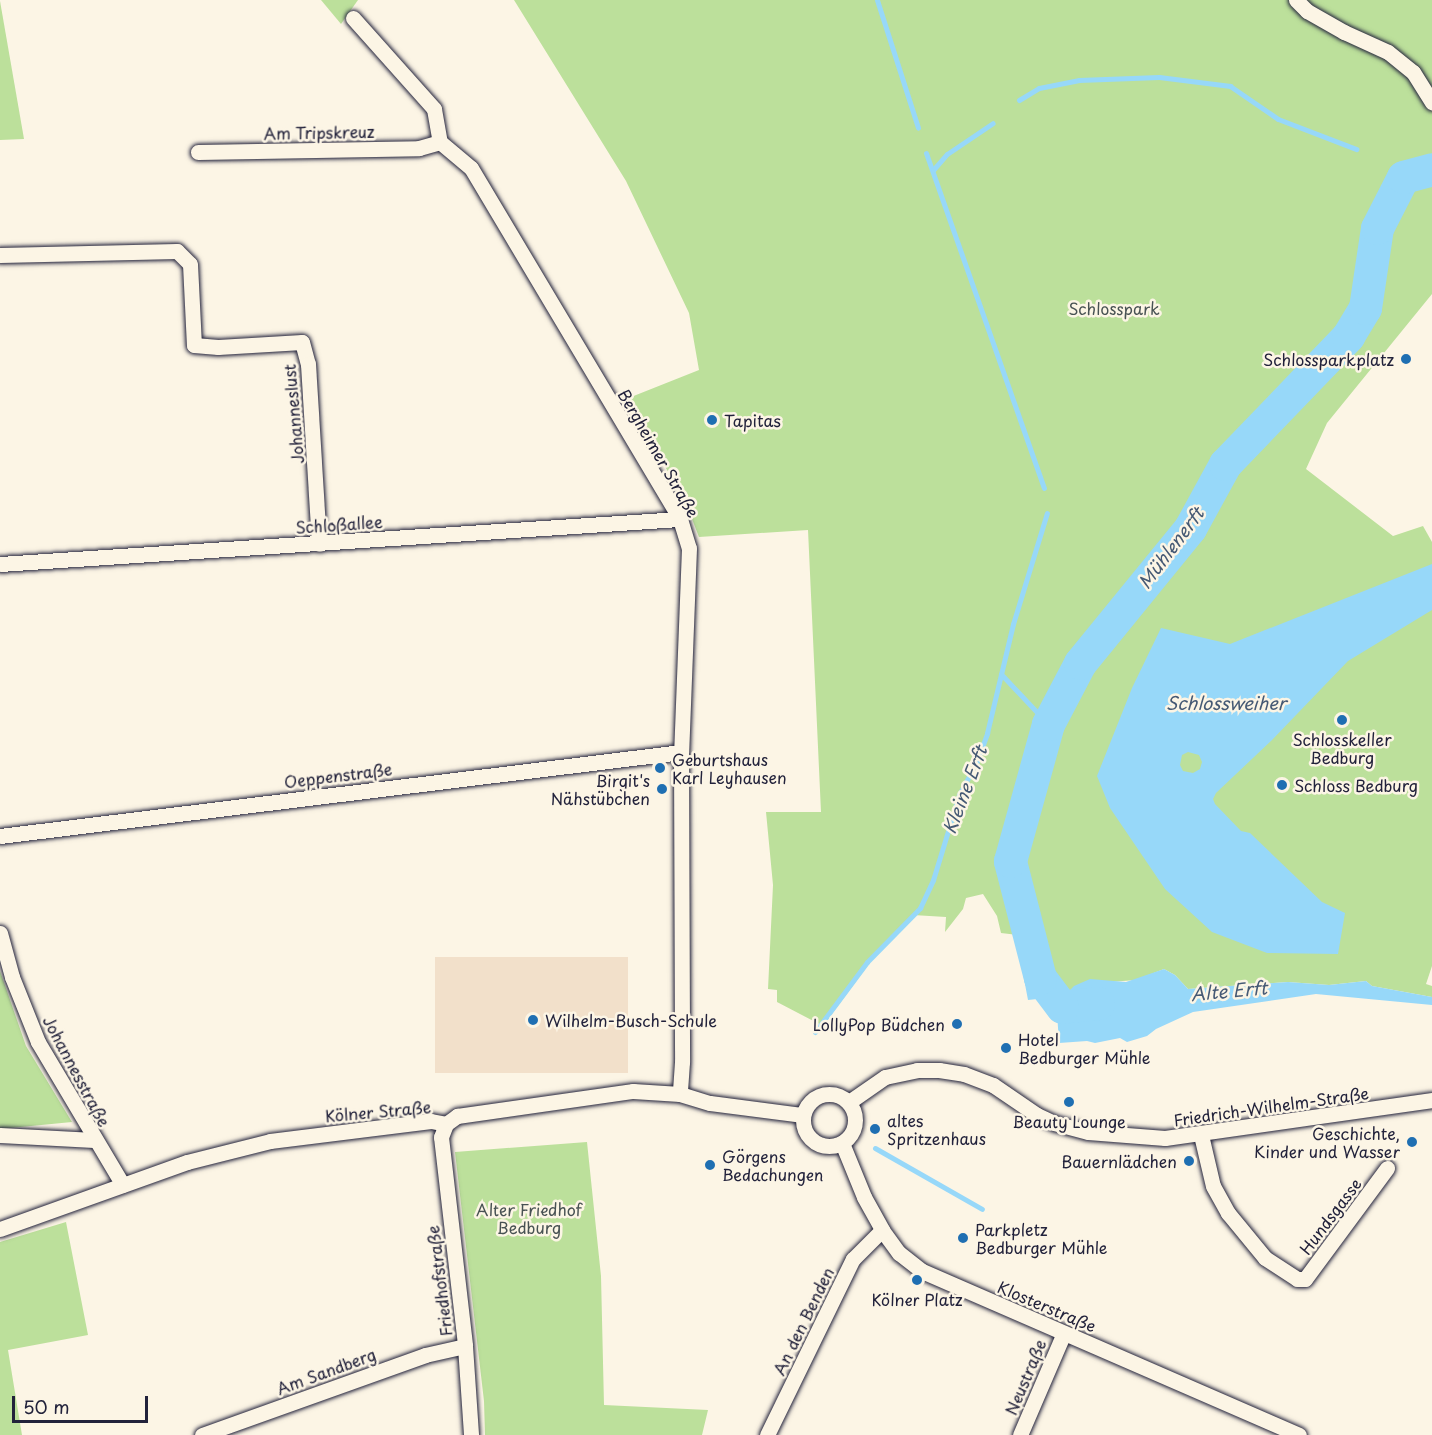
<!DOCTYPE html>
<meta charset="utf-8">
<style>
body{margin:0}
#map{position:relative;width:1432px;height:1435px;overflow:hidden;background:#fcf5e5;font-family:"Playpen Sans",sans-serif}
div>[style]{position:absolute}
.built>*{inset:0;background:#f2e0ca;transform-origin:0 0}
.green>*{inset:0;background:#bce09b}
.water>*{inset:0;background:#97d8f9}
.stream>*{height:5px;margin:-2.5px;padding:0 2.5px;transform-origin:2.5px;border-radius:2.5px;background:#97d8f9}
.river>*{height:33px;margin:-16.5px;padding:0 16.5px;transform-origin:16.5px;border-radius:16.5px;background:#97d8f9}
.roads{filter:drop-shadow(0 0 2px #22223b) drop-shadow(0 0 2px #22223b)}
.minor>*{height:15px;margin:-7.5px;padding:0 7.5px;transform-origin:7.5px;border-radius:7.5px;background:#fcf5e5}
.minor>.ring{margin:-7.5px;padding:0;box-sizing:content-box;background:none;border:15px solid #fcf5e5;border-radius:50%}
.dots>*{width:16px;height:16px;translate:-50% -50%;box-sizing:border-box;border:3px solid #fcf5e5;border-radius:50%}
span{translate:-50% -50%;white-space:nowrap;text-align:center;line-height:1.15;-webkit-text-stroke:5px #fcf5e5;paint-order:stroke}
.street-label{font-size:16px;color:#22223b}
.park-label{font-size:16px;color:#485253}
.poi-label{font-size:16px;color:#22223b}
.right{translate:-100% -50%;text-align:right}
.left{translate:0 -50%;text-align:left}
.water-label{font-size:18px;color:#455974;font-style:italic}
.scale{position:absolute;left:12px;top:1396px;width:136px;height:27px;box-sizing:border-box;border:3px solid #22223b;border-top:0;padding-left:8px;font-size:18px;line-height:21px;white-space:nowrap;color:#22223b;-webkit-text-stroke:4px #fcf5e5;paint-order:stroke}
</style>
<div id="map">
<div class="built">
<div style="left:628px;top:957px;width:116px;height:193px;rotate:90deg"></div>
</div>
<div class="green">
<div style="clip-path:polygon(321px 0,358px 0,341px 24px)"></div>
<div style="clip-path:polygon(514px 0,1432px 0,1432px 294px,1327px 423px,1306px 469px,1393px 536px,1423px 526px,1432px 542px,1432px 966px,1426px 984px,1432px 986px,1432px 997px,1372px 986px,1366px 981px,1329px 985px,1288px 982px,1188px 989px,1175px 975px,1164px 969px,1136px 980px,1109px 982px,1069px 992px,1060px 991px,1052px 987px,1045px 980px,1027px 936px,1001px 933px,997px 916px,983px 894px,966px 898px,963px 909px,945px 932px,946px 917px,913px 915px,883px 945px,823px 1026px,777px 1002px,777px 990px,768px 989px,773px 885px,766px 812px,821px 812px,808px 530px,699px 537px,685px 501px,626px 399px,699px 370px,689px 313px,626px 181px)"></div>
<div style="clip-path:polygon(0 1px,24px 139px,0 140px)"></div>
<div style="clip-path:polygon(0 971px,26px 1046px,72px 1122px,0 1129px)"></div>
<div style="clip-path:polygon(587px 1142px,601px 1276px,604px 1405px,708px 1410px,702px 1435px,485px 1435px,484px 1401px,455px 1152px)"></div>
<div style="clip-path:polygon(66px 1222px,88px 1335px,8px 1350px,22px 1435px,0 1435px,0 1242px)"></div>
</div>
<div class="water">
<div style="clip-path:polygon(evenodd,1432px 564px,1432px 610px,1348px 661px,1272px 740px,1216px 793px,1213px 799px,1215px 804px,1241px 831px,1250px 833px,1322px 902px,1345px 913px,1338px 954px,1267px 953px,1212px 932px,1165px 889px,1110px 808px,1097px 776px,1132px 688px,1161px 628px,1230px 644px,1432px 564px,1188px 752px,1199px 755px,1202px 762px,1200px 769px,1193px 773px,1183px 771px,1180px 765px,1182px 755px,1188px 752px)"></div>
<div style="clip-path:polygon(1027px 936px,1045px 980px,1052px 987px,1068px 992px,1074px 986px,1090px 979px,1126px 982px,1164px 969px,1175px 975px,1188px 989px,1288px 982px,1329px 985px,1366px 981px,1372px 986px,1432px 997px,1432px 1005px,1316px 994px,1193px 1012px,1156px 1029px,1147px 1036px,1127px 1042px,1120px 1038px,1095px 1043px,1087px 1041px,1059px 1043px,1056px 997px,1028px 1000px,1016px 937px)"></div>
</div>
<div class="stream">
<div style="left:877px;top:0;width:134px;rotate:72.2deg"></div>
<div style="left:1019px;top:100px;width:23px;rotate:-31deg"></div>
<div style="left:1039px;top:88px;width:41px;rotate:-11.3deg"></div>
<div style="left:1079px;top:80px;width:80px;rotate:-2.1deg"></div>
<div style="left:1159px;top:77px;width:72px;rotate:7.2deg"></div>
<div style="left:1230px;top:86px;width:58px;rotate:34.5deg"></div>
<div style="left:1278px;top:119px;width:84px;rotate:21deg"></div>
<div style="left:926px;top:153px;width:355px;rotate:70.6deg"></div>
<div style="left:933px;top:170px;width:21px;rotate:-49deg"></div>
<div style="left:947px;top:154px;width:55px;rotate:-34deg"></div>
<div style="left:1001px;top:674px;width:69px;rotate:46.8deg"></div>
<div style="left:815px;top:1032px;width:87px;rotate:-53.4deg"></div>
<div style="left:867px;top:962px;width:76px;rotate:-45.5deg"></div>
<div style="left:920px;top:908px;width:31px;rotate:-65deg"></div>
<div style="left:933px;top:880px;width:89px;rotate:-73deg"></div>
<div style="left:959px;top:795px;width:38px;rotate:-62deg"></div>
<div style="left:977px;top:761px;width:30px;rotate:-70deg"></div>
<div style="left:987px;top:733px;width:112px;rotate:-76.6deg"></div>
<div style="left:1013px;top:624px;width:116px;rotate:-73deg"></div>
<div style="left:875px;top:1148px;width:123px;rotate:29.7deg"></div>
</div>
<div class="river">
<div style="left:1098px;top:1003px;width:36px;rotate:174deg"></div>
<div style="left:1062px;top:1007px;width:36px;rotate:-127deg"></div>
<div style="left:1040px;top:978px;width:121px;rotate:-104.4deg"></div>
<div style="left:1010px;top:861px;width:142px;rotate:-74.5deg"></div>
<div style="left:1048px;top:724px;width:69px;rotate:-62.3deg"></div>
<div style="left:1080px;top:663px;width:174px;rotate:-50.8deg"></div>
<div style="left:1190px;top:528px;width:73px;rotate:-61.3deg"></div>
<div style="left:1225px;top:464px;width:178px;rotate:-46.1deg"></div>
<div style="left:1348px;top:336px;width:33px;rotate:-59deg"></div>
<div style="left:1365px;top:308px;width:81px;rotate:-81.5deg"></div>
<div style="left:1377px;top:228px;width:57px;rotate:-63deg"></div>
<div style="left:1403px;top:177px;width:30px;rotate:-15deg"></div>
</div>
<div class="roads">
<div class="minor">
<div style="left:1296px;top:0;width:16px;rotate:45deg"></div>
<div style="left:1307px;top:11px;width:43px;rotate:29.6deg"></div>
<div style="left:1344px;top:32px;width:48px;rotate:24.4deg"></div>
<div style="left:1388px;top:52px;width:32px;rotate:39deg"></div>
<div style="left:1413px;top:72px;width:36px;rotate:58deg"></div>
<div style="left:353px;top:18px;width:122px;rotate:48.3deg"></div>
<div style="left:434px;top:109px;width:34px;rotate:80deg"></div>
<div style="left:440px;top:142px;width:40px;rotate:40deg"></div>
<div style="left:471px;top:168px;width:409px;rotate:59.2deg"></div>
<div style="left:680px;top:519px;width:30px;rotate:73deg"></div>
<div style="left:689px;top:548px;width:204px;rotate:92.2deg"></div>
<div style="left:681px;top:752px;width:310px;rotate:89.8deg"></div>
<div style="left:682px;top:1062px;width:32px;rotate:94deg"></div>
<div style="left:198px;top:152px;width:221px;rotate:-1deg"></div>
<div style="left:419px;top:148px;width:22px;rotate:-16deg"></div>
<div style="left:0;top:255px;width:177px;rotate:-1.3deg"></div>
<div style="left:177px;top:251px;width:18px;rotate:45deg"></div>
<div style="left:190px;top:264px;width:81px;rotate:87.2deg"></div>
<div style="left:194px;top:345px;width:24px;rotate:5deg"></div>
<div style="left:218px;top:347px;width:84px;rotate:-3.4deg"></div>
<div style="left:302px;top:342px;width:23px;rotate:75deg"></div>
<div style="left:308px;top:364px;width:180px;rotate:86.5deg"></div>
<div style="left:0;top:564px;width:681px;rotate:-3.79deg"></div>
<div style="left:0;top:836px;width:686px;rotate:-7.03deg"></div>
<div style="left:0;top:933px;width:46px;rotate:74.7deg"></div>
<div style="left:12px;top:977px;width:70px;rotate:68.2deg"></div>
<div style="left:38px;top:1042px;width:166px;rotate:59.3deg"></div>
<div class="ring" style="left:803px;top:1094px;width:37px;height:37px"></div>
<div style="left:849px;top:1102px;width:44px;rotate:-34.8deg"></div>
<div style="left:885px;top:1077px;width:33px;rotate:-12deg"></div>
<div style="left:917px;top:1070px;width:22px"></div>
<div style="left:939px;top:1070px;width:25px;rotate:9deg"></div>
<div style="left:964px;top:1074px;width:31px;rotate:21deg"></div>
<div style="left:993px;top:1085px;width:53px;rotate:34.3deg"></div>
<div style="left:1037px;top:1115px;width:19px;rotate:25deg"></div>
<div style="left:1054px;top:1123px;width:35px;rotate:15deg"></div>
<div style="left:1088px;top:1132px;width:77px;rotate:4.5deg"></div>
<div style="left:1165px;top:1138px;width:270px;rotate:-8.1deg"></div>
<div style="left:446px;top:1124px;width:14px;rotate:111deg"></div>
<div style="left:441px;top:1137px;width:210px;rotate:83.4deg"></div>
<div style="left:465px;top:1346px;width:89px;rotate:86.1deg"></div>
<div style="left:0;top:1135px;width:94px;rotate:3deg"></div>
<div style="left:1201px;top:1135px;width:52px;rotate:76.8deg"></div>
<div style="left:1213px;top:1186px;width:31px;rotate:61deg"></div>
<div style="left:1228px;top:1213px;width:58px;rotate:50.6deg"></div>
<div style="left:1265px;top:1258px;width:38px;rotate:33deg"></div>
<div style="left:1297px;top:1279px;width:8px"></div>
<div style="left:1305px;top:1279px;width:138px;rotate:-53.5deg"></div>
<div style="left:842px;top:1143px;width:58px;rotate:67.8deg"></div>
<div style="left:864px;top:1197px;width:38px;rotate:61deg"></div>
<div style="left:882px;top:1230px;width:29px;rotate:54deg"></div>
<div style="left:899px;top:1253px;width:29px;rotate:38deg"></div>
<div style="left:922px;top:1271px;width:411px;rotate:23.5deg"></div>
<div style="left:0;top:1229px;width:199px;rotate:-19.7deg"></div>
<div style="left:187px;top:1162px;width:86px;rotate:-14.2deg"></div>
<div style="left:270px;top:1141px;width:162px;rotate:-7.1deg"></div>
<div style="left:431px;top:1121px;width:15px;rotate:11deg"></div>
<div style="left:446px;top:1124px;width:14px;rotate:-36deg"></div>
<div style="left:457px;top:1116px;width:178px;rotate:-8.1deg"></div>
<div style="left:633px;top:1091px;width:47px;rotate:3.7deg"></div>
<div style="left:680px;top:1094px;width:31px;rotate:17deg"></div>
<div style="left:710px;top:1103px;width:94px;rotate:7.4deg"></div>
<div style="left:202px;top:1435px;width:237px;rotate:-19.7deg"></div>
<div style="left:425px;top:1355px;width:41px;rotate:-12.7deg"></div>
<div style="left:767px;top:1435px;width:196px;rotate:-64deg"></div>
<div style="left:853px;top:1259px;width:41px;rotate:-45deg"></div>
<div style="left:1020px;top:1435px;width:111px;rotate:-66.7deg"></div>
</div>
</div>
<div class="dots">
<div style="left:1406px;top:359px;background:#1f6fb2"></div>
<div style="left:712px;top:420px;background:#1f6fb2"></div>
<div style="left:1342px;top:720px;background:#1f6fb2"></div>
<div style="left:660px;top:768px;background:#1f6fb2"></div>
<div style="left:1282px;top:785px;background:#1f6fb2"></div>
<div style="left:662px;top:789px;background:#1f6fb2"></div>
<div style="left:533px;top:1020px;background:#1f6fb2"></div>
<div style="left:957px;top:1024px;background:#1f6fb2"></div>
<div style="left:1006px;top:1048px;background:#1f6fb2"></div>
<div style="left:1069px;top:1102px;background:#1f6fb2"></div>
<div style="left:875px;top:1129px;background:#1f6fb2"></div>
<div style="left:1412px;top:1142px;background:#1f6fb2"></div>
<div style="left:1189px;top:1161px;background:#1f6fb2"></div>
<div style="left:710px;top:1165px;background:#1f6fb2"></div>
<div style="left:963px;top:1238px;background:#1f6fb2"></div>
<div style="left:917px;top:1280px;background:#1f6fb2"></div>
</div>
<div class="street-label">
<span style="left:319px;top:132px;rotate:-1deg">Am Tripskreuz</span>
<span style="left:293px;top:414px;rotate:-95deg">Johanneslust</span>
<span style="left:659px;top:453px;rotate:60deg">Bergheimer Straße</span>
<span style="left:339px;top:524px;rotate:-4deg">Schloßallee</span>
<span style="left:338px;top:775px;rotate:-7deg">Oeppenstraße</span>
<span style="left:77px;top:1071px;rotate:62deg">Johannesstraße</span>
<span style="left:1271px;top:1106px;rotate:-8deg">Friedrich-Wilhelm-Straße</span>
<span style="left:378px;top:1111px;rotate:-5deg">Kölner Straße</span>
<span style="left:1330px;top:1216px;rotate:-53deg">Hundsgasse</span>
<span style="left:439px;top:1281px;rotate:-97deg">Friedhofstraße</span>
<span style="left:1047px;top:1306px;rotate:23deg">Klosterstraße</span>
<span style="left:803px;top:1321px;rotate:-64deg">An den Benden</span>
<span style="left:326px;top:1371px;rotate:-20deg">Am Sandberg</span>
<span style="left:1025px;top:1377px;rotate:-67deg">Neustraße</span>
</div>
<div class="park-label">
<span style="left:1114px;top:308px">Schlosspark</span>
<span style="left:529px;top:1218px">Alter Friedhof<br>Bedburg</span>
</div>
<div class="poi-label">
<span class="right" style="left:1394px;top:359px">Schlossparkplatz</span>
<span class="left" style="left:724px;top:420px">Tapitas</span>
<span style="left:1342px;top:748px">Schlosskeller<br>Bedburg</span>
<span class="left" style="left:672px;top:768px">Geburtshaus<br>Karl Leyhausen</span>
<span class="right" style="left:650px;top:789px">Birgit's<br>Nähstübchen</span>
<span class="left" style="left:1294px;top:785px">Schloss Bedburg</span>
<span class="left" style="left:545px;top:1020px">Wilhelm-Busch-Schule</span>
<span class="right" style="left:945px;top:1024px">LollyPop Büdchen</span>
<span class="left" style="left:1018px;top:1048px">Hotel<br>Bedburger Mühle</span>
<span class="left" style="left:887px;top:1129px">altes<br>Spritzenhaus</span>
<span style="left:1069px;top:1121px">Beauty Lounge</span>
<span class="right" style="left:1400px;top:1142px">Geschichte,<br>Kinder und Wasser</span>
<span class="left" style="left:722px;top:1165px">Görgens<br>Bedachungen</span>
<span class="right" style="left:1177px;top:1161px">Bauernlädchen</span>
<span class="left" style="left:975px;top:1238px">Parkpletz<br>Bedburger Mühle</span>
<span style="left:917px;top:1299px">Kölner Platz</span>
</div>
<div class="water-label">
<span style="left:1171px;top:548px;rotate:-53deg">Mühlenerft</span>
<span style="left:1226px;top:703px">Schlossweiher</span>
<span style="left:965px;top:790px;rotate:-69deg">Kleine Erft</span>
<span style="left:1229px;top:991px;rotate:-5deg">Alte Erft</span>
</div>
<div class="scale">50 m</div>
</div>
